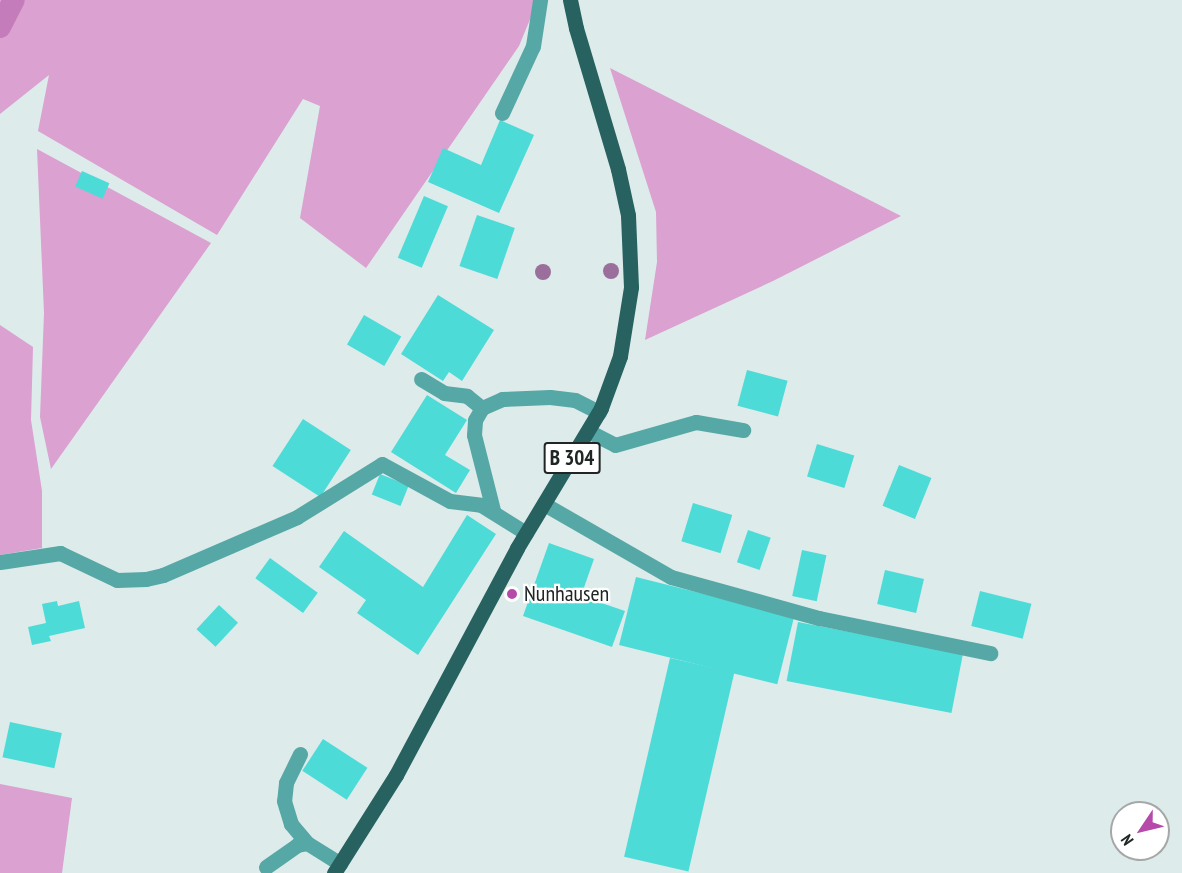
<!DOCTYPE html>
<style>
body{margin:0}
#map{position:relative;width:1182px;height:873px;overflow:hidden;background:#ddebea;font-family:"PT Sans Narrow",sans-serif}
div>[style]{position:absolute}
.green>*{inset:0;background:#daa1d1}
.canal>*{height:22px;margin:-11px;padding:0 11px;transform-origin:11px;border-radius:11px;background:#c47dba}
.building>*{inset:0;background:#4ddbd7;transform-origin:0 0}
.minor>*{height:15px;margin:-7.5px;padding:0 7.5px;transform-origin:7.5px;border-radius:7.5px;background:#55a8a5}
.major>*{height:15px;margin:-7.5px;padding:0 7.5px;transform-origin:7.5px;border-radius:7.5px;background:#276260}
.trees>*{width:16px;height:16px;margin:-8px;border-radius:50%;background:#9a6f9c}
.dots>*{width:16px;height:16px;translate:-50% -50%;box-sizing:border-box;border:3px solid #fff;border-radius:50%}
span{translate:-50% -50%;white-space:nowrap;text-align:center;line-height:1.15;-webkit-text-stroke:4.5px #fff;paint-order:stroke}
.shield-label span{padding:2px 4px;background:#fff;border:2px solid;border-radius:4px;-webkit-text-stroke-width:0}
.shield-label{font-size:21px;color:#202625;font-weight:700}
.poi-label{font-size:22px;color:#202625}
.left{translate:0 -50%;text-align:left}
.north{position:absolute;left:1110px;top:801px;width:60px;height:60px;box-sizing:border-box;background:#fff;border:2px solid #a6a8a8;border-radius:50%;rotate:235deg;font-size:16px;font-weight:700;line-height:24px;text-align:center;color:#202625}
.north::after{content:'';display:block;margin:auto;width:21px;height:27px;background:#b64aab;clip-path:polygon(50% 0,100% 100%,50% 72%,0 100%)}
</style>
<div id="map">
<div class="green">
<div style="clip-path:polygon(0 0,538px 0,519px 46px,366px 268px,300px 218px,320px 106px,303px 99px,217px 235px,38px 131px,49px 75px,0 114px)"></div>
<div style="clip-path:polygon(610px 68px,901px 216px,773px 281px,645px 340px,657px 262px,656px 212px)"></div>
<div style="clip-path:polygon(37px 149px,211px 243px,51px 469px,40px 417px,44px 313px)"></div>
<div style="clip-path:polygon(0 325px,33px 347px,31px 420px,42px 491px,42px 548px,0 555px)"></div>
<div style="clip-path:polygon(0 784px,72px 798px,62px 873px,0 873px)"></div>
</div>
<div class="canal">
<div style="left:0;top:27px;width:30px;rotate:-63deg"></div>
</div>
<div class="building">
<div style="clip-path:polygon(500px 120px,534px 135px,499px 213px,428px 182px,443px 148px,481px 165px)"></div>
<div style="left:82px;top:171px;width:30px;height:17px;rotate:24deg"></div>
<div style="left:424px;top:196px;width:26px;height:67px;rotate:23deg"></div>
<div style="left:477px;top:215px;width:40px;height:54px;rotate:19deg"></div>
<div style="clip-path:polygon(438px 295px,494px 330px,462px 381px,449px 372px,443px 381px,401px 354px)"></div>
<div style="left:364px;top:315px;width:43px;height:34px;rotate:30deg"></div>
<div style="left:747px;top:370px;width:42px;height:37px;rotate:15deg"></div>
<div style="clip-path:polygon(427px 395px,467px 420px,445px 455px,470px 470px,456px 493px,391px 452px)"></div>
<div style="left:303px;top:419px;width:57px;height:56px;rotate:33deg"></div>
<div style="left:817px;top:444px;width:39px;height:34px;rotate:17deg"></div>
<div style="left:899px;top:465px;width:35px;height:44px;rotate:22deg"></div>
<div style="left:380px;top:474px;width:31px;height:22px;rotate:22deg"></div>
<div style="left:693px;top:503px;width:41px;height:40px;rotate:17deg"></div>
<div style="clip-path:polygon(467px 515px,496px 534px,418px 655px,357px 613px,366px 600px,319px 567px,344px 531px,423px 587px)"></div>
<div style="left:748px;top:530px;width:24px;height:34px;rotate:19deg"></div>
<div style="clip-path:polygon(549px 543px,594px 559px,581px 596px,625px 611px,612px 647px,523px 616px)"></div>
<div style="left:802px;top:550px;width:25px;height:47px;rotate:12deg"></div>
<div style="left:270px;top:558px;width:59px;height:25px;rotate:36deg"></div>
<div style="left:885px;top:570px;width:40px;height:35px;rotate:13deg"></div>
<div style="left:636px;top:577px;width:163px;height:70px;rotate:14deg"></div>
<div style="left:980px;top:591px;width:53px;height:36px;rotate:14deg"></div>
<div style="clip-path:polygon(57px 601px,58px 606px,79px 601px,85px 628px,49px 636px,51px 641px,32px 645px,28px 627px,46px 623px,42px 604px)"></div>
<div style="left:219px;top:605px;width:26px;height:33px;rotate:43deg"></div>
<div style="left:798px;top:622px;width:168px;height:60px;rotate:11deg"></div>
<div style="left:670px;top:658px;width:66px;height:204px;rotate:13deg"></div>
<div style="left:10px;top:722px;width:53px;height:36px;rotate:12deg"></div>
<div style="left:323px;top:739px;width:53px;height:38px;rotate:33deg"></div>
</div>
<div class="minor">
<div style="left:502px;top:113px;width:74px;rotate:-65.2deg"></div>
<div style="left:533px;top:46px;width:47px;rotate:-81.3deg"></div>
<div style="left:421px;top:379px;width:27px;rotate:31deg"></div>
<div style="left:444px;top:393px;width:23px;rotate:7deg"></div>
<div style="left:467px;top:396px;width:19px;rotate:39deg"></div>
<div style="left:588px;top:431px;width:30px;rotate:27deg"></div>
<div style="left:615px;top:445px;width:84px;rotate:-15.9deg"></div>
<div style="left:696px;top:422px;width:48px;rotate:9.7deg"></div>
<div style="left:544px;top:504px;width:146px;rotate:29.9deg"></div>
<div style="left:671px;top:577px;width:154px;rotate:15.5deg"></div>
<div style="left:819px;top:618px;width:175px;rotate:11.6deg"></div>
<div style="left:493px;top:510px;width:77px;rotate:-104.2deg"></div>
<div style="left:474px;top:435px;width:15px;rotate:-86deg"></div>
<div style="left:475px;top:420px;width:14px;rotate:-60deg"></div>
<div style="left:482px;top:408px;width:22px;rotate:-24deg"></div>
<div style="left:502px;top:399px;width:48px;rotate:-2.4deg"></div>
<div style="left:550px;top:397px;width:25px;rotate:7deg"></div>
<div style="left:575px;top:400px;width:27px;rotate:27deg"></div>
<div style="left:0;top:562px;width:61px;rotate:-8.5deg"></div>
<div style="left:60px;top:553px;width:63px;rotate:25.3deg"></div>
<div style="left:117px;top:580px;width:29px;rotate:-2deg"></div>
<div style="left:146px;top:579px;width:17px;rotate:-13deg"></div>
<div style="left:163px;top:575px;width:146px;rotate:-23.4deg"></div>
<div style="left:297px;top:517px;width:100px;rotate:-31.9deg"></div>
<div style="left:382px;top:464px;width:77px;rotate:28.6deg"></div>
<div style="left:450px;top:501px;width:31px;rotate:7deg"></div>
<div style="left:481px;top:505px;width:53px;rotate:31.9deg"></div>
<div style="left:300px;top:754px;width:32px;rotate:116deg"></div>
<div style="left:286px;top:783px;width:18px;rotate:96deg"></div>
<div style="left:284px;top:801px;width:24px;rotate:73deg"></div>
<div style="left:291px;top:824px;width:25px;rotate:50deg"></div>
<div style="left:266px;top:867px;width:38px;rotate:-35deg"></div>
<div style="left:297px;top:845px;width:10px;rotate:-11deg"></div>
<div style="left:307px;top:843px;width:39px;rotate:32deg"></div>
</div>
<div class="major">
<div style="left:334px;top:873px;width:116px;rotate:-57.7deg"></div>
<div style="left:396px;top:775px;width:257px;rotate:-61.9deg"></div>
<div style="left:517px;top:548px;width:163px;rotate:-59deg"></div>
<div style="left:601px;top:408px;width:55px;rotate:-69.9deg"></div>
<div style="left:620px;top:356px;width:70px;rotate:-80.9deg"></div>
<div style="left:631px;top:287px;width:72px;rotate:-92.4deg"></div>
<div style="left:628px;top:215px;width:47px;rotate:-102.3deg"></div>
<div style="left:618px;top:169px;width:147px;rotate:-106.6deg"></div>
<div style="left:576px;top:28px;width:29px;rotate:-102deg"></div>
</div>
<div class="trees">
<div style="left:611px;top:271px"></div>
<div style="left:543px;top:272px"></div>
</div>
<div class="dots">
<div style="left:512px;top:594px;background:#b64aab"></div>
</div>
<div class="shield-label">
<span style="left:572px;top:458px">B 304</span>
</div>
<div class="poi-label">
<span class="left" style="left:524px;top:594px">Nunhausen</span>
</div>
<div class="north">N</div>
</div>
